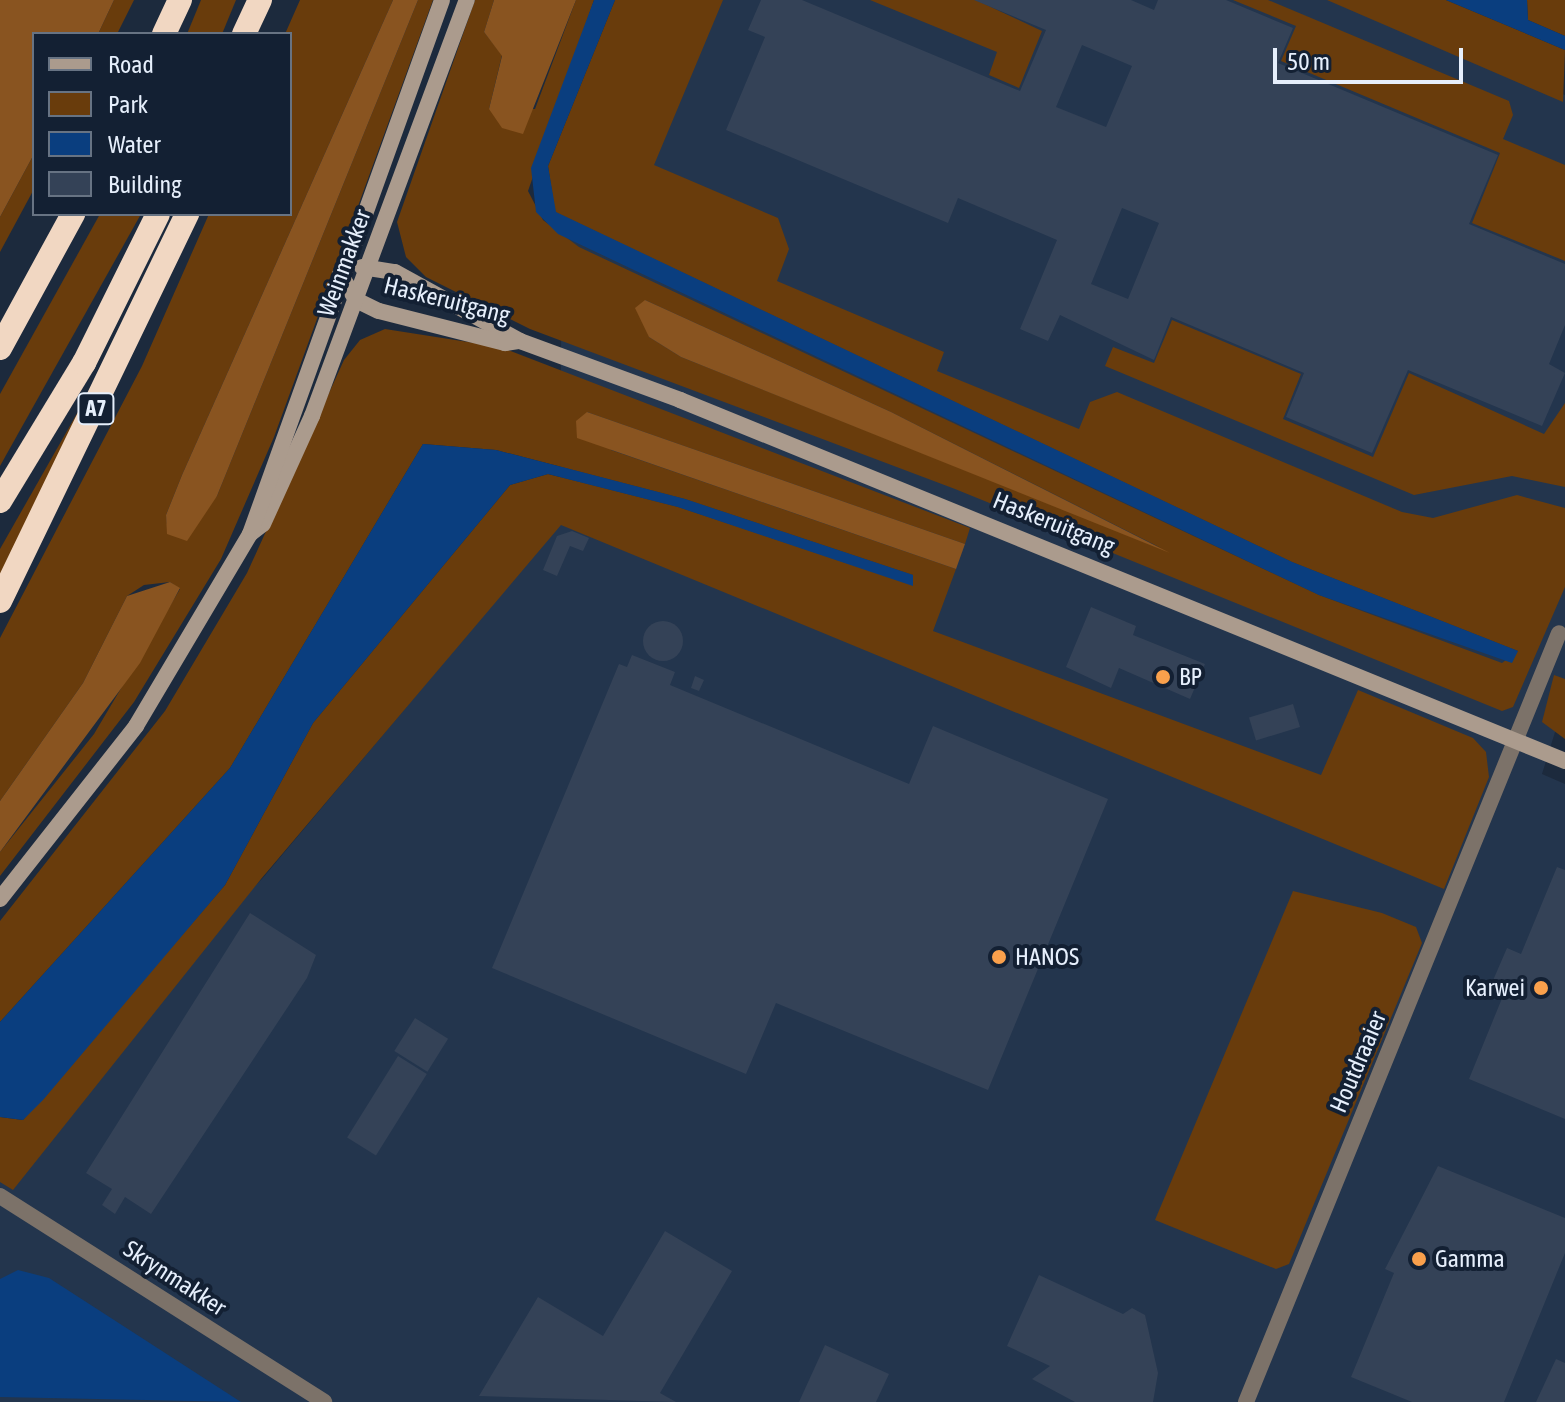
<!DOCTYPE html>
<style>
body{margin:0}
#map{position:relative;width:1565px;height:1402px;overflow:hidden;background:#1c2a3d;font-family:"Asap Condensed",sans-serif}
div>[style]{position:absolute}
.built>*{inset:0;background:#23354d}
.green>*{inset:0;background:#693c0c}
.forest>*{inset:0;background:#895420}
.water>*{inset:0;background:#0a3e7f}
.building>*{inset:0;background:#344257;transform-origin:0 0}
.round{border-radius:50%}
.street>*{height:16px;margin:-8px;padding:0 8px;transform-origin:8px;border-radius:8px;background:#7c7269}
.secondary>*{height:16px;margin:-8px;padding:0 8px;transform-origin:8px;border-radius:8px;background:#ab9b8d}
.highway>*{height:24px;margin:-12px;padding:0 12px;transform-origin:12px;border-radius:12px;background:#f1d7c2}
.dots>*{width:22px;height:22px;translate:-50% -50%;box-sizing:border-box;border:4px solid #132033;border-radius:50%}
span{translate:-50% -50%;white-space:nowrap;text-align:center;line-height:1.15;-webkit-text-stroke:8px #132033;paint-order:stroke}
.shield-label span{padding:2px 6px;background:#132033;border:2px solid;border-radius:6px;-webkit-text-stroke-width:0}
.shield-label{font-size:22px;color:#e6effc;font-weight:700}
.street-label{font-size:24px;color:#e6effc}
.poi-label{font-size:24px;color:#e6effc}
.left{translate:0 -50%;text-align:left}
.right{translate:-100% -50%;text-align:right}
.legend{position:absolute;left:32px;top:32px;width:260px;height:184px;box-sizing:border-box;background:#132033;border:2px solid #677383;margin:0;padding:10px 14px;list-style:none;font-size:24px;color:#e6effc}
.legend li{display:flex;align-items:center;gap:16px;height:40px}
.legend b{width:40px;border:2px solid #677383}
.scale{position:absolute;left:1273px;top:48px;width:190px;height:36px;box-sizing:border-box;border:4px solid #e6effc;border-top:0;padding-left:10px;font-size:24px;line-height:28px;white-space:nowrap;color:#e6effc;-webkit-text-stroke:6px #132033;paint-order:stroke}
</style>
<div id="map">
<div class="built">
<div style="clip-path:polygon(637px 0,1338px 0,1565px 95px,1565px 700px,1542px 774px,1565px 784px,1565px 1402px,0 1402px,0 1161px,103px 1035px,262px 879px,560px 524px,562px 192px)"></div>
</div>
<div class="green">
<div style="clip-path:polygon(114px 0,134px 0,117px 34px,98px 34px)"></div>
<div style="clip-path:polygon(201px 0,236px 0,222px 34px,187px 34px)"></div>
<div style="clip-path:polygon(300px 0,393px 0,182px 475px,166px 515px,168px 534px,217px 496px,418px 0,433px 0,274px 437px,221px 559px,134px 702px,0 876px,0 852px,94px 734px,180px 589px,170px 582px,144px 585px,127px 596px,83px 683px,0 801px,0 638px,142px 366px,209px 214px,290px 214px,285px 34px)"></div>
<div style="clip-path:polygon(evenodd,475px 0,494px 0,484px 32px,502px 55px,489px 109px,535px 109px,576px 0,594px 0,528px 191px,543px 220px,579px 247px,1319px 595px,1502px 663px,1518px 651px,1292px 562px,555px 212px,548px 166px,615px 0,723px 0,654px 165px,778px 218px,789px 249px,777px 281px,944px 352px,937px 371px,1079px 429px,1090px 402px,1117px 392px,1402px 512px,1433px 518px,1517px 495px,1565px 508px,1565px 587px,1513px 707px,1502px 711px,955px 489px,530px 329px,426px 277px,406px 257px,397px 222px,475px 0,645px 300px,891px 412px,1161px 548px,681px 357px,649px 337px,645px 300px)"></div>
<div style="clip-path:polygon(870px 0,976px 0,1042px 31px,1019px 88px,989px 75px,997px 52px)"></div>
<div style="clip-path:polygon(1233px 0,1268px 0,1509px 101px,1513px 115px,1503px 139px,1565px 165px,1565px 261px,1472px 223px,1500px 153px,1281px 61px,1296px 26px)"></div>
<div style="clip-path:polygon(1327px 0,1446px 0,1565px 50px,1563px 102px)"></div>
<div style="clip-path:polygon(1527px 0,1565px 0,1565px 36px,1528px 20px)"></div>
<div style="clip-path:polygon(34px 154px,34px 189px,0 252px,0 217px)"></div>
<div style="clip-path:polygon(100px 214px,141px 214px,0 466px,0 394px)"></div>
<div style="clip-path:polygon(1172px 320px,1301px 374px,1283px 419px,1373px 457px,1409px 373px,1544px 434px,1565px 403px,1565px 487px,1512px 476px,1414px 495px,1105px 366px,1113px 347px,1154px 363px)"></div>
<div style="clip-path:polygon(385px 329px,500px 347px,970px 528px,965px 544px,587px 412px,611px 450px,956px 569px,933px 631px,1321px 775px,1358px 690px,1473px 738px,1486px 752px,1489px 777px,1444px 889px,561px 525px,261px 879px,13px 1190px,0 1182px,0 1117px,23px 1120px,225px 885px,313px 723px,510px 485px,548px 474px,678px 507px,913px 585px,913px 575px,685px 499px,496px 450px,423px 444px,230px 768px,0 1022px,0 921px,165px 711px,247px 573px,344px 360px,360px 340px)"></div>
<div style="clip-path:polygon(113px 350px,0 586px,0 549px)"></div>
<div style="clip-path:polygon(1554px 675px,1565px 679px,1565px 739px,1542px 722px)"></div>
<div style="clip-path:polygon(1293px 891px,1382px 913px,1416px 927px,1422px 943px,1289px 1264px,1276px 1269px,1155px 1220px)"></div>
</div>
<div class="forest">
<div style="clip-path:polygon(0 0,114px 0,98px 34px,34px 34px,34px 154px,0 217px)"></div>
<div style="clip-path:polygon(393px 0,418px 0,217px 496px,187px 541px,167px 534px,166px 515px,182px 475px)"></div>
<div style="clip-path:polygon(494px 0,576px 0,523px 134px,502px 128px,489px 109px,502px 56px,484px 32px)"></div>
<div style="clip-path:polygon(645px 300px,891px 412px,1170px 553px,681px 357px,649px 337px,635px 308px)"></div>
<div style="clip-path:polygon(587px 412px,965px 544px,956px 569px,577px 438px,576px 421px)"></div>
<div style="clip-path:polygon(170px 582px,180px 588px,140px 663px,0 852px,0 801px,83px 683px,127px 596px)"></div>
</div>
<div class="water">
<div style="clip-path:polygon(594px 0,615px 0,548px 166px,556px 212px,1292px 562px,1518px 651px,1512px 663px,1319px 595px,558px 234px,536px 212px,531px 168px)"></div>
<div style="clip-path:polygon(1446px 0,1527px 0,1528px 20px,1565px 36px,1565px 50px)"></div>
<div style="clip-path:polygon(423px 444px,496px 450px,685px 499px,913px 575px,913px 586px,678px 507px,548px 474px,510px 485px,313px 723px,225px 885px,43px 1100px,23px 1120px,0 1117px,0 1022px,230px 768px)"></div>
<div style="clip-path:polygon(18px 1270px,49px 1278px,241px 1402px,0 1397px,0 1279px)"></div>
</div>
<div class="building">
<div style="clip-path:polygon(evenodd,761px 0,802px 0,1020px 91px,1046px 30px,974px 0,1131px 0,1154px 10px,1158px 0,1226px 0,1293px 28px,1278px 63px,1498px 155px,1469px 224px,1565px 264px,1565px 325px,1549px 364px,1565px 373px,1542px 426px,1408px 370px,1372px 453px,1286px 417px,1304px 373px,1171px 317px,1154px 360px,1060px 315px,1048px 341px,1020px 329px,1057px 240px,958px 198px,948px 223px,726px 130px,765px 37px,748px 30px,761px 0,1082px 45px,1132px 66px,1106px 127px,1056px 107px,1082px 45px,761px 0,1122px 208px,1159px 223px,1128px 299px,1091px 284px,1122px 208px)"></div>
<div style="clip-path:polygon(572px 531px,589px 538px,583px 551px,570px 546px,557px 576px,543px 570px,557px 536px)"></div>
<div style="clip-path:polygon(1091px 607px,1136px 626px,1133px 635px,1205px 664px,1190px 699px,1119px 668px,1111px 688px,1066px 667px)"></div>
<div class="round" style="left:643px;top:621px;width:40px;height:40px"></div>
<div style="clip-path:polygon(632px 655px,675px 672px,670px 685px,909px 784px,933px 726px,1108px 799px,988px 1090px,776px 1003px,746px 1074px,492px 968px,619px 664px,627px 667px)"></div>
<div style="clip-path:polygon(695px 676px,704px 680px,699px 691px,691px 688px)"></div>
<div style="left:1293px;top:704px;width:24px;height:46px;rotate:73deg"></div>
<div style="clip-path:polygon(1557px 867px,1565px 870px,1565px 1119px,1469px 1079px,1505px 991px,1491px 985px,1507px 948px,1521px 954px)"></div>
<div style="clip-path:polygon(250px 913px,316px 955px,307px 978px,151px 1214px,125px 1197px,115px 1214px,102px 1205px,112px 1189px,86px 1173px)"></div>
<div style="left:415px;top:1018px;width:39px;height:39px;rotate:32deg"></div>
<div style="left:398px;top:1056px;width:34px;height:96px;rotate:32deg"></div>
<div style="clip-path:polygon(1438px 1166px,1565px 1218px,1565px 1253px,1504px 1402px,1412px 1402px,1351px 1377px,1394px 1273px,1385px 1269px)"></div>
<div style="clip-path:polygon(665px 1231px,732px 1271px,660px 1393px,676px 1402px,479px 1396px,538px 1297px,603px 1336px)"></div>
<div style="clip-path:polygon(1039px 1275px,1123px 1314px,1132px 1308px,1145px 1315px,1158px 1373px,1153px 1402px,1075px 1402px,1032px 1379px,1050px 1366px,1007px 1346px)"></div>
<div style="clip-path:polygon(825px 1345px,889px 1374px,876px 1402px,799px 1402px)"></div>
<div style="clip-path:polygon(1556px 1359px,1565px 1363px,1565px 1402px,1536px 1402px)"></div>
</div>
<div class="street">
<div style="left:0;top:1196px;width:384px;rotate:32.4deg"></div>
<div style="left:1246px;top:1402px;width:830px;rotate:-67.85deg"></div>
</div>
<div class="secondary">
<div style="left:362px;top:267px;width:33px;rotate:9deg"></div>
<div style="left:395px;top:272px;width:143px;rotate:28.9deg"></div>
<div style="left:340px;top:274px;width:31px;rotate:58deg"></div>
<div style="left:356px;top:300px;width:25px;rotate:26deg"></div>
<div style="left:379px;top:311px;width:130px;rotate:14.3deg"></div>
<div style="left:505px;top:343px;width:15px;rotate:-8deg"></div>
<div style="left:520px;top:341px;width:171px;rotate:20.2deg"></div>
<div style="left:680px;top:400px;width:956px;rotate:22.19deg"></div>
<div style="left:250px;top:534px;width:16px;rotate:-38deg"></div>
<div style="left:263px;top:524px;width:119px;rotate:-65.6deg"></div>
<div style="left:312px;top:416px;width:444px;rotate:-69.6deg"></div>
<div style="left:0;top:899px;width:220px;rotate:-51.8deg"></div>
<div style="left:136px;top:726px;width:223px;rotate:-59.3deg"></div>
<div style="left:250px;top:534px;width:567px;rotate:-70.22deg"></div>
</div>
<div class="highway">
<div style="left:164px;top:34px;width:38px;rotate:-65deg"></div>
<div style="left:244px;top:34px;width:38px;rotate:-65deg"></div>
<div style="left:0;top:348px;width:153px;rotate:-61.4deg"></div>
<div style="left:0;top:501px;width:162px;rotate:-58.7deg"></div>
<div style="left:84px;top:363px;width:166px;rotate:-63.6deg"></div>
<div style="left:0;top:601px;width:430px;rotate:-64.2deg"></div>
</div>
<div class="dots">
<div style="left:1163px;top:677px;background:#f9a04c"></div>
<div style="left:999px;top:957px;background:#f9a04c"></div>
<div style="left:1541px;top:988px;background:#f9a04c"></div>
<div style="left:1419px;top:1259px;background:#f9a04c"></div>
</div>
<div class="shield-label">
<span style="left:96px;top:409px">A7</span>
</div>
<div class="street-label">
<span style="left:344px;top:263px;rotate:-70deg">Weinmakker</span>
<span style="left:447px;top:300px;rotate:14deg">Haskeruitgang</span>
<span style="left:1054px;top:523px;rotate:22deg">Haskeruitgang</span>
<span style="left:1358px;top:1062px;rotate:-67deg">Houtdraaier</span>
<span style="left:175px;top:1278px;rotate:33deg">Skrynmakker</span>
</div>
<div class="poi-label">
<span class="left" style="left:1179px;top:677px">BP</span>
<span class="left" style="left:1015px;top:957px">HANOS</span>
<span class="right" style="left:1525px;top:988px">Karwei</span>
<span class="left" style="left:1435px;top:1259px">Gamma</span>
</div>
<ul class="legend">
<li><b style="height:10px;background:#ab9b8d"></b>Road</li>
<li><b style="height:22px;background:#693c0c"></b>Park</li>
<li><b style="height:22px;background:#0a3e7f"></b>Water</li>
<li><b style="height:22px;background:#344257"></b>Building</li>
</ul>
<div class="scale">50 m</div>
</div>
